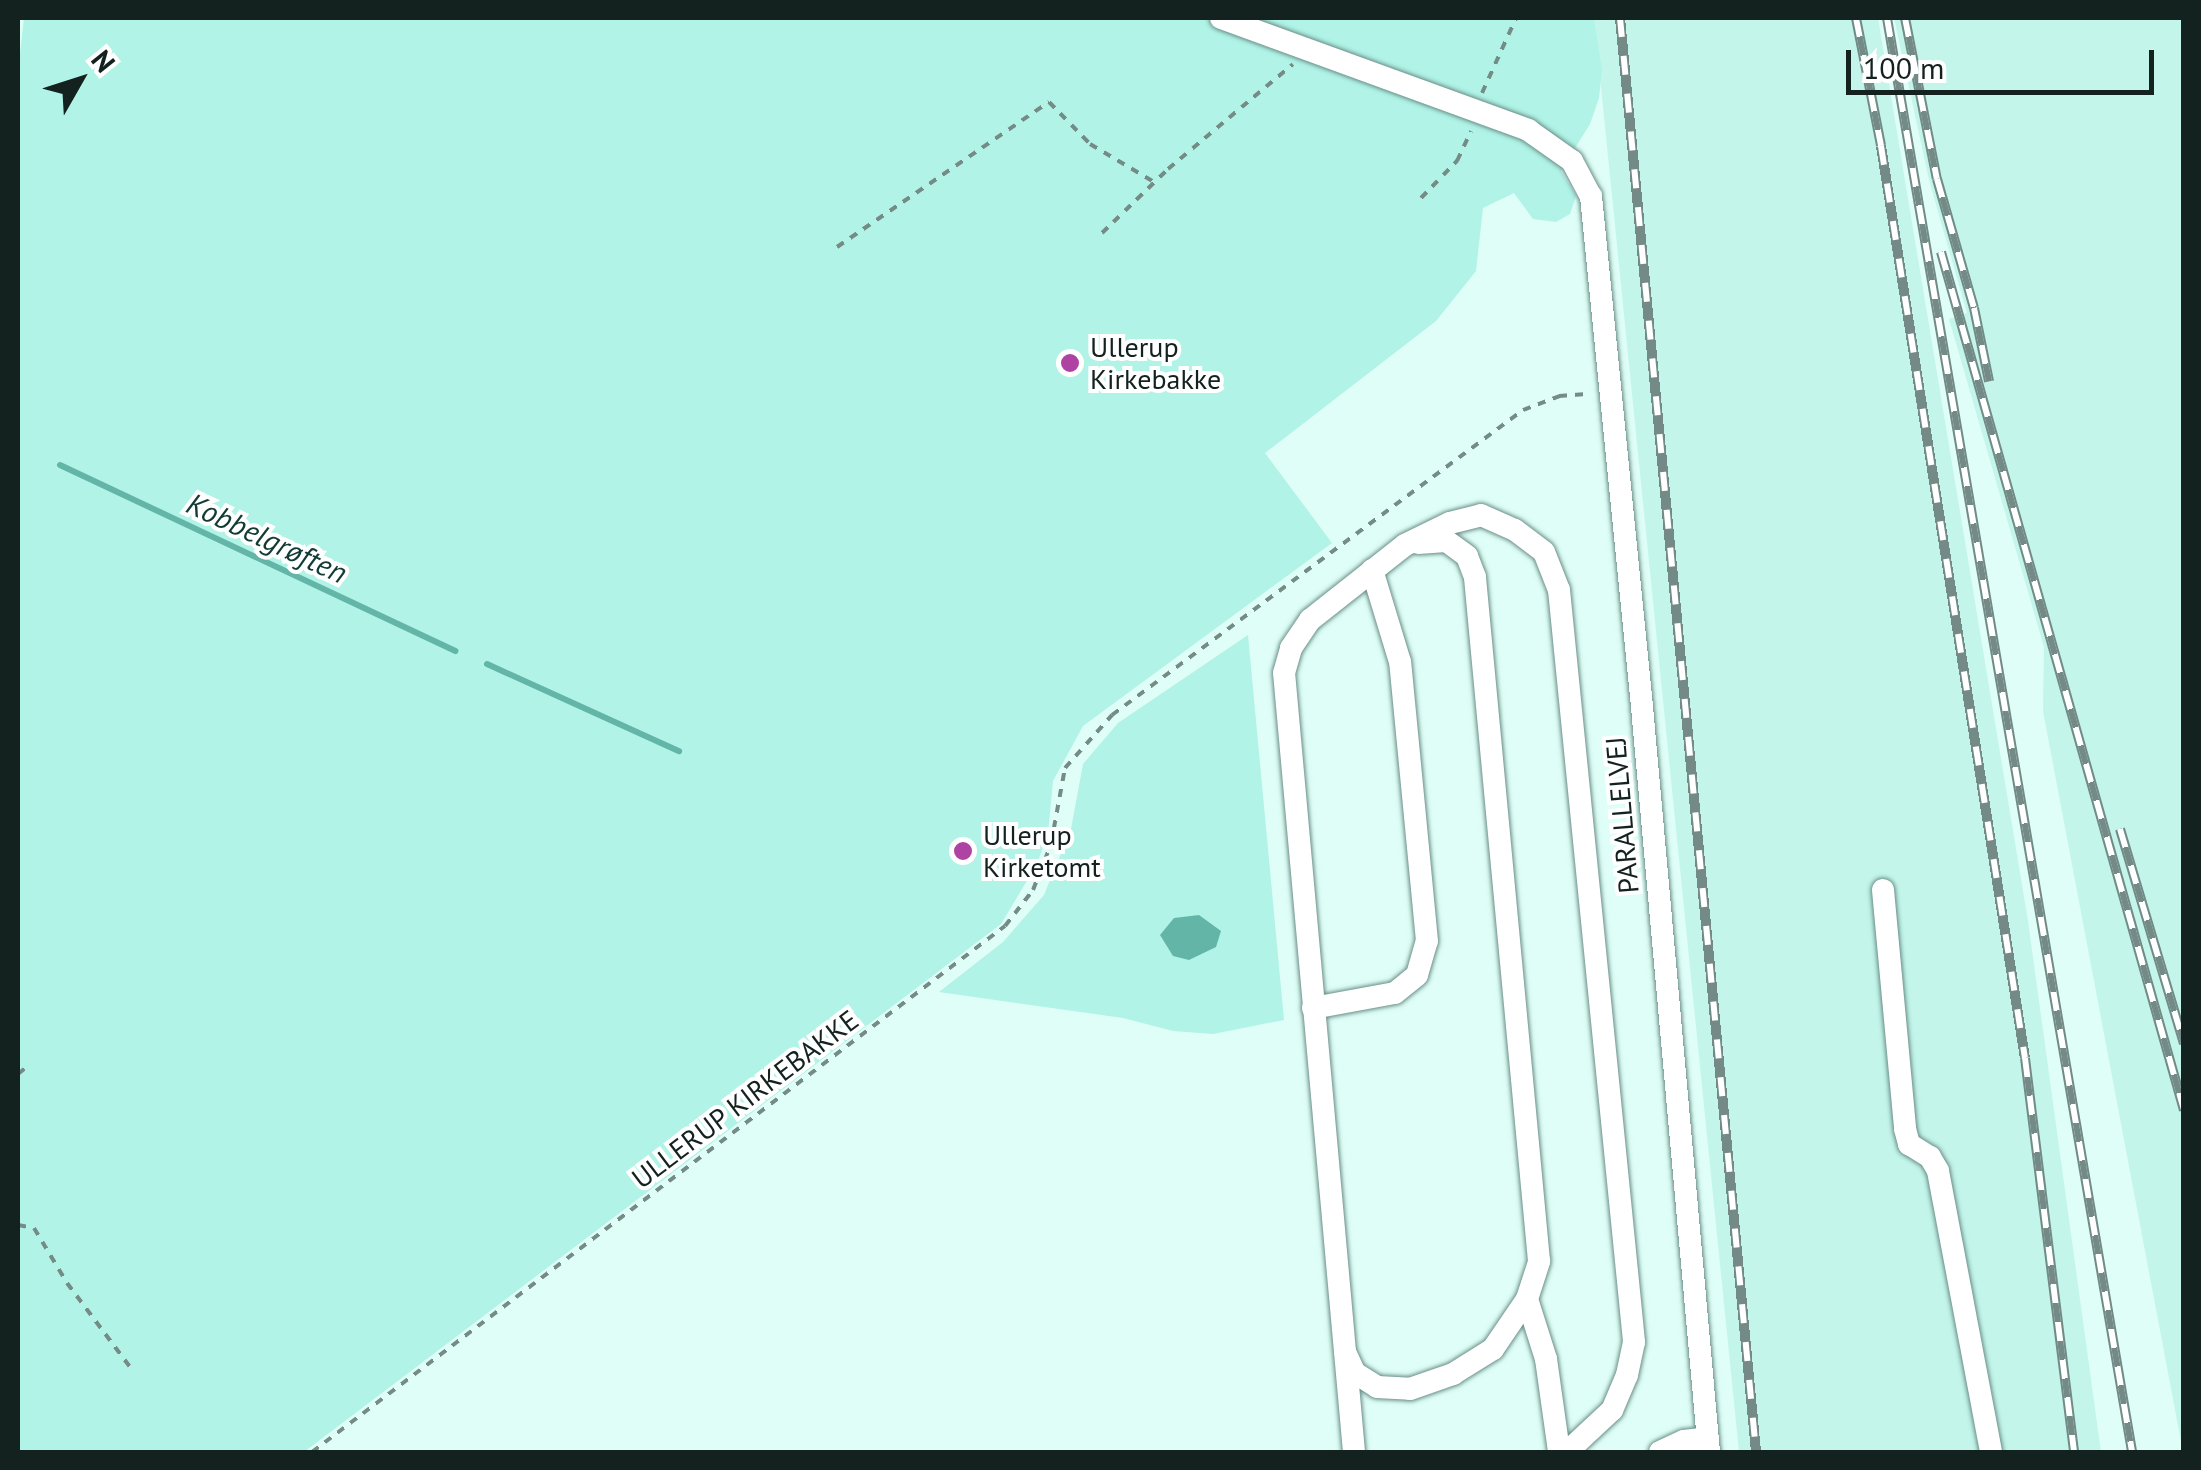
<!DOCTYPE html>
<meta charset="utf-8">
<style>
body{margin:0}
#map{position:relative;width:2201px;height:1470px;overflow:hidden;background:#defef7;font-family:"PT Sans",sans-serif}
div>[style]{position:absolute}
.built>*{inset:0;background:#c3f5eb}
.green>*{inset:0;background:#b1f3e7}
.water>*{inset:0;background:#63b5a8}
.stream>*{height:6px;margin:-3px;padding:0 3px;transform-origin:3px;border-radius:3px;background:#63b5a8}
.path>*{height:4px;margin-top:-2px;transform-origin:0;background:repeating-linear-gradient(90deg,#748b86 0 8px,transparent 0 16px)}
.roads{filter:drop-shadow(0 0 2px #698e87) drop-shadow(0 0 2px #698e87)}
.minor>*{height:22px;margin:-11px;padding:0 11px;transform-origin:11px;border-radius:11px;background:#fff}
.rail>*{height:10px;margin-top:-5px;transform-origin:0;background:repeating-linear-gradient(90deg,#fff 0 19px,#738a86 0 38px);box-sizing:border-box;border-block:2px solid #738a86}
.dots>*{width:28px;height:28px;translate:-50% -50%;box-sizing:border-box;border:5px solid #fff;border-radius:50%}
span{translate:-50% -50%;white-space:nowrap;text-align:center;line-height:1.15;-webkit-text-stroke:8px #fff;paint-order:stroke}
.poi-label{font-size:28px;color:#13221f}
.left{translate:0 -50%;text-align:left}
.street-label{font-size:28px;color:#13221f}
.water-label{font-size:30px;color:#133b35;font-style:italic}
.frame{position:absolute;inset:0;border:20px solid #13221f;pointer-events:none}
.north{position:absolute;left:30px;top:30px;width:100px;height:100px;-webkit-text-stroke:8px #fff;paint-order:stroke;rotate:51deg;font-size:28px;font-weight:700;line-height:40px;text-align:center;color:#13221f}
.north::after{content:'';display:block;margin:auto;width:35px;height:45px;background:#13221f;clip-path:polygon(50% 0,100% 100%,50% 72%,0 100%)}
.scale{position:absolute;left:1846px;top:50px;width:308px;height:45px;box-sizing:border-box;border:5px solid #13221f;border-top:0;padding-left:12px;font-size:30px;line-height:35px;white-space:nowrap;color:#13221f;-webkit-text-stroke:8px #fff;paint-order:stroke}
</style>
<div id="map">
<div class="built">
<div style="clip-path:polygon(1594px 18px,1878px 18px,2028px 921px,2101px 1452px,1739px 1452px)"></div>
<div style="clip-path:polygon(1894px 18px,2183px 18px,2183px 1452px,2043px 711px,2044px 647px,1949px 319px,1967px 313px,1929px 180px)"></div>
</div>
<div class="green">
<div style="clip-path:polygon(24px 18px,1594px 18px,1602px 70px,1599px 98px,1590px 124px,1561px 171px,1576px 196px,1570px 214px,1556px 222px,1533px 219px,1514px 193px,1483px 208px,1476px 271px,1436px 321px,1265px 453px,1332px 543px,1083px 726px,1053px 781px,1048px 833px,1037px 864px,1001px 924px,304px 1452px,18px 1452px,18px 71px)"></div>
<div style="clip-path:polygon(1248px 635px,1284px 1020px,1213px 1034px,1173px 1031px,1123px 1018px,939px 992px,1003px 942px,1044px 895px,1071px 829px,1083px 764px,1118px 723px)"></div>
</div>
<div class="water">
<div style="clip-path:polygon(1199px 915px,1221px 931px,1216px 947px,1189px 960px,1173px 956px,1160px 935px,1174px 918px)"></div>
</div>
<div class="stream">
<div style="left:60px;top:465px;width:437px;rotate:25.2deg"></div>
<div style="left:487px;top:664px;width:211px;rotate:24.4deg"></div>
</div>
<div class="path">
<div style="left:1482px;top:93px;width:82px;rotate:-65.6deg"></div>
<div style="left:1421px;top:198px;width:52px;rotate:-45.8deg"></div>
<div style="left:1457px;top:161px;width:33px;rotate:-65deg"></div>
<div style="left:1102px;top:233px;width:92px;rotate:-44.1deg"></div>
<div style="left:1168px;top:169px;width:163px;rotate:-40deg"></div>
<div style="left:837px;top:247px;width:257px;rotate:-34.4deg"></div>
<div style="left:1049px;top:102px;width:59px;rotate:45.7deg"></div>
<div style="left:1090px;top:144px;width:74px;rotate:30.7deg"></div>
<div style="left:18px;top:1074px;width:13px;rotate:-39deg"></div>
<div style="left:18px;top:1225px;width:16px;rotate:11deg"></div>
<div style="left:34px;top:1228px;width:64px;rotate:59deg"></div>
<div style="left:67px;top:1283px;width:110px;rotate:53.1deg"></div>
<div style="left:312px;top:1452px;width:870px;rotate:-37.2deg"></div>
<div style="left:1005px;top:926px;width:46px;rotate:-52.1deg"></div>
<div style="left:1033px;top:890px;width:49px;rotate:-68.6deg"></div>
<div style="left:1051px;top:844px;width:77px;rotate:-79.6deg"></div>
<div style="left:1065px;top:768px;width:71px;rotate:-48.4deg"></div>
<div style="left:1112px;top:715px;width:512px;rotate:-36.58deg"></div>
<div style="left:1523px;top:410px;width:39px;rotate:-21deg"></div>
<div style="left:1559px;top:396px;width:31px;rotate:-4deg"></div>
</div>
<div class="roads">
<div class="minor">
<div style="left:1221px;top:18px;width:327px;rotate:20deg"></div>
<div style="left:1528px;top:130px;width:54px;rotate:35.2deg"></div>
<div style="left:1572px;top:161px;width:40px;rotate:62deg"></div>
<div style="left:1591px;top:196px;width:502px;rotate:84.29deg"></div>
<div style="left:1641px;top:696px;width:759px;rotate:84.86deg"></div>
<div style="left:1883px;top:890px;width:240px;rotate:84.7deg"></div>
<div style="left:1905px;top:1129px;width:16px;rotate:75deg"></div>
<div style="left:1909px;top:1144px;width:25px;rotate:32deg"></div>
<div style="left:1930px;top:1157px;width:16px;rotate:60deg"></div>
<div style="left:1938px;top:1171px;width:286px;rotate:79.3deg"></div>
<div style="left:1313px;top:1008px;width:83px;rotate:-10.4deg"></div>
<div style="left:1395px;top:993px;width:28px;rotate:-39deg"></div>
<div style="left:1417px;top:975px;width:35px;rotate:-74deg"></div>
<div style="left:1427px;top:941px;width:280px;rotate:-95.5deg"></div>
<div style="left:1400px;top:662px;width:96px;rotate:-106.9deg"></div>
<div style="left:1527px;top:1299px;width:63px;rotate:72.4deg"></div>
<div style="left:1546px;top:1359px;width:94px;rotate:82deg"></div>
<div style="left:1345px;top:1352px;width:23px;rotate:65deg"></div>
<div style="left:1355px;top:1373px;width:26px;rotate:32deg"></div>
<div style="left:1377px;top:1387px;width:33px;rotate:3deg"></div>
<div style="left:1410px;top:1389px;width:46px;rotate:-19.2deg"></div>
<div style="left:1453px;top:1374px;width:47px;rotate:-32deg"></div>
<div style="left:1493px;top:1349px;width:60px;rotate:-55.8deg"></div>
<div style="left:1527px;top:1299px;width:40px;rotate:-72deg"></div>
<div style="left:1539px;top:1261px;width:687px;rotate:-95.35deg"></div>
<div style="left:1475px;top:577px;width:22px;rotate:-111deg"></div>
<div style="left:1467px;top:556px;width:26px;rotate:-144deg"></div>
<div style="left:1446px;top:541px;width:28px;rotate:176deg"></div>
<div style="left:1354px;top:1452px;width:782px;rotate:-95.13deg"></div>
<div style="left:1284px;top:673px;width:26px;rotate:-74deg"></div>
<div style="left:1291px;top:648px;width:34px;rotate:-56deg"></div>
<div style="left:1310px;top:620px;width:121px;rotate:-38.3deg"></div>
<div style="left:1405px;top:545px;width:50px;rotate:-26.1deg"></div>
<div style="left:1450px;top:523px;width:32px;rotate:-14deg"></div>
<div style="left:1481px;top:515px;width:37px;rotate:24deg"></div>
<div style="left:1515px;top:530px;width:36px;rotate:37deg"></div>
<div style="left:1544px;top:552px;width:41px;rotate:68.5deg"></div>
<div style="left:1559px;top:590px;width:756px;rotate:84.3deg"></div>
<div style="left:1634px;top:1342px;width:34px;rotate:102deg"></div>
<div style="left:1627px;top:1375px;width:38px;rotate:113deg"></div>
<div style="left:1612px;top:1410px;width:62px;rotate:137deg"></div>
<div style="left:1660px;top:1452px;width:26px;rotate:-25deg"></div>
<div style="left:1684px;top:1441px;width:24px;rotate:-7deg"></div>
</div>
</div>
<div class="rail">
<div style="left:1620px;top:18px;width:1440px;rotate:84.58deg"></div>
<div style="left:1856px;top:18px;width:130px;rotate:78.9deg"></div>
<div style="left:1881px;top:146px;width:923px;rotate:81.03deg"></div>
<div style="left:2025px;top:1058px;width:397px;rotate:82.9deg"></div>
<div style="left:1887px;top:18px;width:1455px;rotate:80.3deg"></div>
<div style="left:1905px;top:18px;width:164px;rotate:78.8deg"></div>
<div style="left:1937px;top:179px;width:134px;rotate:74deg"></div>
<div style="left:1974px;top:308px;width:75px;rotate:78.4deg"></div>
<div style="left:1941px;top:252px;width:892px;rotate:74.19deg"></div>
<div style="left:2120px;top:829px;width:224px;rotate:73.4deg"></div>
</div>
<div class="dots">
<div style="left:1070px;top:363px;background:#ae43a3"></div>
<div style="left:963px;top:851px;background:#ae43a3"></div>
</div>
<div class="poi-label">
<span class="left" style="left:1090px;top:363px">Ullerup<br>Kirkebakke</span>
<span class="left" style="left:983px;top:851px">Ullerup<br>Kirketomt</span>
</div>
<div class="street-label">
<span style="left:1622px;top:815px;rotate:-95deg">PARALLELVEJ</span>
<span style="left:745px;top:1099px;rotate:-37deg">ULLERUP KIRKEBAKKE</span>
</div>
<div class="water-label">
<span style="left:267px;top:538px;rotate:25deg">Kobbelgrøften</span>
</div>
<div class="frame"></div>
<div class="north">N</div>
<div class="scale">100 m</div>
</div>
